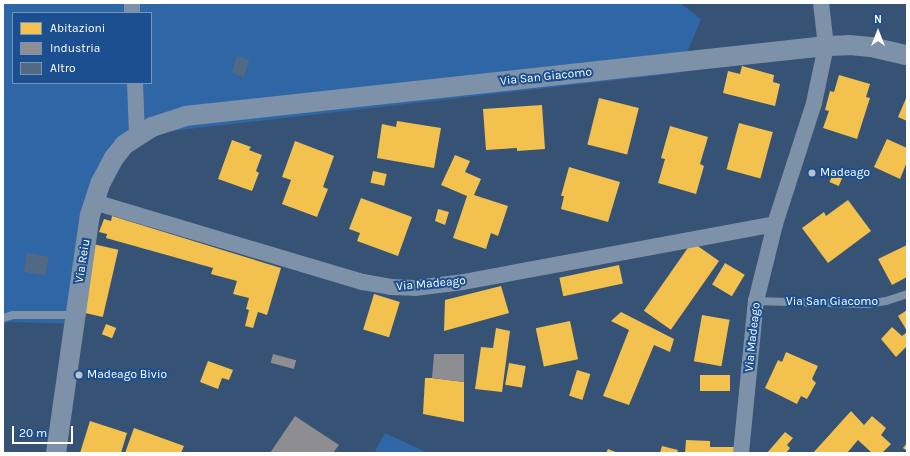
<!DOCTYPE html>
<style>
body{margin:0}
#map{position:relative;width:910px;height:456px;overflow:hidden;background:#365274;font-family:Karla,sans-serif}
div>[style]{position:absolute}
.green>*{inset:0;background:#2f66a5}
.homes>*{inset:0;background:#f2c14e;transform-origin:0 0}
.industry>*{inset:0;background:#8d8d92;transform-origin:0 0}
.building>*{inset:0;background:#526984;transform-origin:0 0}
.service>*{height:8px;margin:-4px;padding:0 4px;transform-origin:4px;border-radius:4px;background:#7d92a8}
.minor>*{height:16px;margin:-8px;padding:0 8px;transform-origin:8px;border-radius:8px;background:#7d92a8}
.tertiary>*{height:20px;margin:-10px;padding:0 10px;transform-origin:10px;border-radius:10px;background:#7d92a8}
.dots>*{width:11px;height:11px;translate:-50% -50%;box-sizing:border-box;border:2px solid #1b4f8f;border-radius:50%}
span{translate:-50% -50%;white-space:nowrap;text-align:center;line-height:1.15;-webkit-text-stroke:4px #1b4f8f;paint-order:stroke}
.street-label{font-size:12px;color:#fff}
.poi-label{font-size:12px;color:#fff}
.left{translate:0 -50%;text-align:left}
.frame{position:absolute;inset:0;border:4px solid #fff;pointer-events:none}
.legend{position:absolute;left:12px;top:12px;width:140px;height:72px;box-sizing:border-box;background:#1b4f8f;border:1px solid #7695bc;margin:0;padding:5px 7px;list-style:none;font-size:12px;color:#fff}
.legend li{display:flex;align-items:center;gap:8px;height:20px}
.legend b{width:20px;border:1px solid #7695bc}
.north{position:absolute;left:858px;top:12px;width:40px;height:40px;-webkit-text-stroke:3px #1b4f8f;paint-order:stroke;rotate:0deg;font-size:11px;font-weight:700;line-height:16px;text-align:center;color:#fff}
.north::after{content:'';display:block;margin:auto;width:14px;height:18px;background:#fff;clip-path:polygon(50% 0,100% 100%,50% 72%,0 100%)}
.scale{position:absolute;left:12px;top:426px;width:61px;height:18px;box-sizing:border-box;border:2px solid #fff;border-top:0;padding-left:5px;font-size:12px;line-height:14px;white-space:nowrap;color:#fff;-webkit-text-stroke:3px #1b4f8f;paint-order:stroke}
</style>
<div id="map">
<div class="green">
<div style="clip-path:polygon(evenodd,3px 3px,680px 3px,701px 19px,679px 73px,163px 132px,127px 150px,107px 179px,78px 324px,9px 322px,3px 324px,3px 3px,13px 13px,151px 13px,151px 83px,13px 83px,13px 13px)"></div>
<div style="clip-path:polygon(385px 433px,428px 453px,374px 453px)"></div>
</div>
<div class="homes">
<div style="clip-path:polygon(742px 66px,774px 75px,773px 82px,780px 84px,775px 106px,723px 93px,728px 71px,740px 74px)"></div>
<div style="clip-path:polygon(839px 75px,870px 84px,866px 97px,870px 98px,857px 139px,823px 128px,829px 111px,825px 110px,830px 91px,834px 92px)"></div>
<div style="clip-path:polygon(907px 96px,907px 121px,898px 117px)"></div>
<div style="left:599px;top:98px;width:41px;height:48px;rotate:14deg"></div>
<div style="clip-path:polygon(542px 105px,545px 149px,517px 151px,517px 148px,486px 150px,483px 109px)"></div>
<div style="clip-path:polygon(397px 121px,441px 128px,434px 168px,377px 158px,382px 124px,396px 127px)"></div>
<div style="left:739px;top:123px;width:35px;height:48px;rotate:15deg"></div>
<div style="clip-path:polygon(670px 126px,708px 137px,700px 164px,704px 166px,696px 194px,658px 183px,665px 159px,661px 158px)"></div>
<div style="clip-path:polygon(887px 139px,907px 148px,907px 162px,900px 179px,874px 167px)"></div>
<div style="clip-path:polygon(232px 140px,251px 147px,249px 150px,262px 155px,256px 171px,259px 173px,252px 191px,218px 179px)"></div>
<div style="clip-path:polygon(295px 141px,334px 156px,323px 187px,328px 189px,317px 217px,282px 204px,291px 180px,282px 177px)"></div>
<div style="clip-path:polygon(455px 155px,470px 161px,465px 172px,481px 179px,474px 195px,508px 206px,498px 236px,491px 233px,486px 249px,453px 238px,467px 196px,441px 185px)"></div>
<div style="clip-path:polygon(569px 167px,620px 182px,608px 222px,561px 209px,564px 196px,561px 196px)"></div>
<div style="left:373px;top:171px;width:14px;height:12px;rotate:12deg"></div>
<div style="left:834px;top:172px;width:10px;height:11px;rotate:24deg"></div>
<div style="clip-path:polygon(361px 198px,412px 217px,398px 256px,357px 241px,360px 233px,349px 229px)"></div>
<div style="clip-path:polygon(848px 200px,871px 231px,828px 263px,802px 228px,824px 212px,826px 216px)"></div>
<div style="clip-path:polygon(438px 209px,449px 212px,445px 225px,435px 221px)"></div>
<div style="clip-path:polygon(112px 216px,281px 268px,267px 315px,258px 312px,253px 328px,245px 326px,249px 310px,246px 309px,249px 298px,233px 294px,237px 281px,211px 274px,213px 268px,106px 238px,107px 234px,99px 232px,104px 219px,111px 221px)"></div>
<div style="left:692px;top:242px;width:33px;height:84px;rotate:35deg"></div>
<div style="left:93px;top:244px;width:26px;height:69px;rotate:13deg"></div>
<div style="clip-path:polygon(907px 245px,907px 277px,892px 285px,878px 259px)"></div>
<div style="left:725px;top:263px;width:23px;height:25px;rotate:31deg"></div>
<div style="left:619px;top:265px;width:19px;height:61px;rotate:78deg"></div>
<div style="clip-path:polygon(501px 286px,509px 313px,444px 331px,445px 300px)"></div>
<div style="left:374px;top:294px;width:27px;height:37px;rotate:17deg"></div>
<div style="clip-path:polygon(907px 310px,907px 331px,898px 316px)"></div>
<div style="clip-path:polygon(621px 312px,674px 339px,670px 352px,654px 345px,629px 405px,603px 396px,629px 330px,611px 321px)"></div>
<div style="left:702px;top:315px;width:28px;height:47px;rotate:10deg"></div>
<div style="left:570px;top:321px;width:39px;height:35px;rotate:78deg"></div>
<div style="left:106px;top:324px;width:11px;height:11px;rotate:22deg"></div>
<div style="clip-path:polygon(892px 327px,902px 336px,907px 332px,907px 346px,896px 357px,881px 339px)"></div>
<div style="clip-path:polygon(496px 328px,510px 331px,502px 392px,475px 389px,481px 347px,493px 348px)"></div>
<div style="clip-path:polygon(786px 352px,818px 366px,812px 379px,816px 383px,807px 399px,801px 396px,797px 404px,765px 388px,778px 360px,782px 362px)"></div>
<div style="clip-path:polygon(208px 361px,233px 370px,229px 380px,222px 378px,218px 389px,200px 382px)"></div>
<div style="left:509px;top:363px;width:17px;height:22px;rotate:10deg"></div>
<div style="left:577px;top:370px;width:14px;height:27px;rotate:17deg"></div>
<div style="left:700px;top:375px;width:30px;height:16px"></div>
<div style="clip-path:polygon(425px 378px,432px 378px,464px 382px,464px 422px,423px 414px)"></div>
<div style="clip-path:polygon(851px 411px,864px 425px,872px 416px,886px 428px,881px 435px,891px 444px,882px 453px,872px 453px,858px 440px,847px 453px,813px 453px)"></div>
<div style="clip-path:polygon(90px 421px,127px 433px,121px 453px,80px 453px)"></div>
<div style="clip-path:polygon(134px 428px,184px 446px,181px 453px,125px 453px)"></div>
<div style="clip-path:polygon(785px 432px,793px 438px,787px 445px,790px 448px,786px 453px,767px 453px)"></div>
<div style="clip-path:polygon(686px 440px,710px 441px,710px 447px,734px 447px,734px 453px,685px 453px)"></div>
<div style="clip-path:polygon(907px 443px,907px 451px,903px 448px)"></div>
<div style="clip-path:polygon(662px 446px,678px 450px,677px 453px,660px 453px)"></div>
<div style="clip-path:polygon(608px 449px,618px 453px,606px 453px)"></div>
</div>
<div class="industry">
<div style="left:273px;top:354px;width:24px;height:9px;rotate:15deg"></div>
<div style="clip-path:polygon(434px 354px,464px 354px,464px 382px,432px 378px)"></div>
<div style="clip-path:polygon(295px 416px,339px 445px,333px 453px,270px 453px)"></div>
</div>
<div class="building">
<div style="left:237px;top:56px;width:13px;height:18px;rotate:18deg"></div>
<div style="left:27px;top:253px;width:22px;height:19px;rotate:10deg"></div>
</div>
<div class="service">
<div style="left:756px;top:301px;width:111px;rotate:1.5deg"></div>
<div style="left:867px;top:304px;width:19px;rotate:-9deg"></div>
<div style="left:886px;top:301px;width:22px;rotate:-18deg"></div>
<div style="left:3px;top:318px;width:10px;rotate:-17deg"></div>
<div style="left:13px;top:315px;width:61px"></div>
</div>
<div class="minor">
<div style="left:132px;top:3px;width:10px;rotate:90deg"></div>
<div style="left:135px;top:83px;width:53px;rotate:87.8deg"></div>
<div style="left:94px;top:202px;width:281px;rotate:16.6deg"></div>
<div style="left:363px;top:282px;width:27px;rotate:10deg"></div>
<div style="left:390px;top:287px;width:25px;rotate:2deg"></div>
<div style="left:415px;top:288px;width:48px;rotate:-7.1deg"></div>
<div style="left:463px;top:282px;width:317px;rotate:-10.5deg"></div>
<div style="left:741px;top:453px;width:153px;rotate:-84.4deg"></div>
<div style="left:756px;top:301px;width:79px;rotate:-76.1deg"></div>
<div style="left:775px;top:224px;width:127px;rotate:-72.1deg"></div>
<div style="left:814px;top:103px;width:58px;rotate:-78.1deg"></div>
<div style="left:826px;top:46px;width:43px;rotate:-96.6deg"></div>
</div>
<div class="tertiary">
<div style="left:56px;top:453px;width:240px;rotate:-81.9deg"></div>
<div style="left:90px;top:215px;width:33px;rotate:-72deg"></div>
<div style="left:100px;top:184px;width:30px;rotate:-62deg"></div>
<div style="left:114px;top:158px;width:16px;rotate:-52deg"></div>
<div style="left:124px;top:145px;width:33px;rotate:-33deg"></div>
<div style="left:152px;top:127px;width:35px;rotate:-18deg"></div>
<div style="left:185px;top:116px;width:645px;rotate:-6.23deg"></div>
<div style="left:826px;top:46px;width:23px;rotate:-2deg"></div>
<div style="left:849px;top:45px;width:22px;rotate:5deg"></div>
<div style="left:871px;top:47px;width:37px;rotate:13deg"></div>
</div>
<div class="dots">
<div style="left:812px;top:173px;background:#b9c2ce"></div>
<div style="left:79px;top:375px;background:#b9c2ce"></div>
</div>
<div class="street-label">
<span style="left:546px;top:77px;rotate:-6deg">Via San Giacomo</span>
<span style="left:83px;top:261px;rotate:-81deg">Via Reiu</span>
<span style="left:431px;top:284px;rotate:-5deg">Via Madeago</span>
<span style="left:832px;top:302px">Via San Giacomo</span>
<span style="left:753px;top:337px;rotate:-84deg">Via Madeago</span>
</div>
<div class="poi-label">
<span class="left" style="left:820px;top:173px">Madeago</span>
<span class="left" style="left:87px;top:375px">Madeago Bivio</span>
</div>
<div class="frame"></div>
<ul class="legend">
<li><b style="height:11px;background:#f2c14e"></b>Abitazioni</li>
<li><b style="height:11px;background:#8d8d92"></b>Industria</li>
<li><b style="height:11px;background:#526984"></b>Altro</li>
</ul>
<div class="north">N</div>
<div class="scale">20 m</div>
</div>
